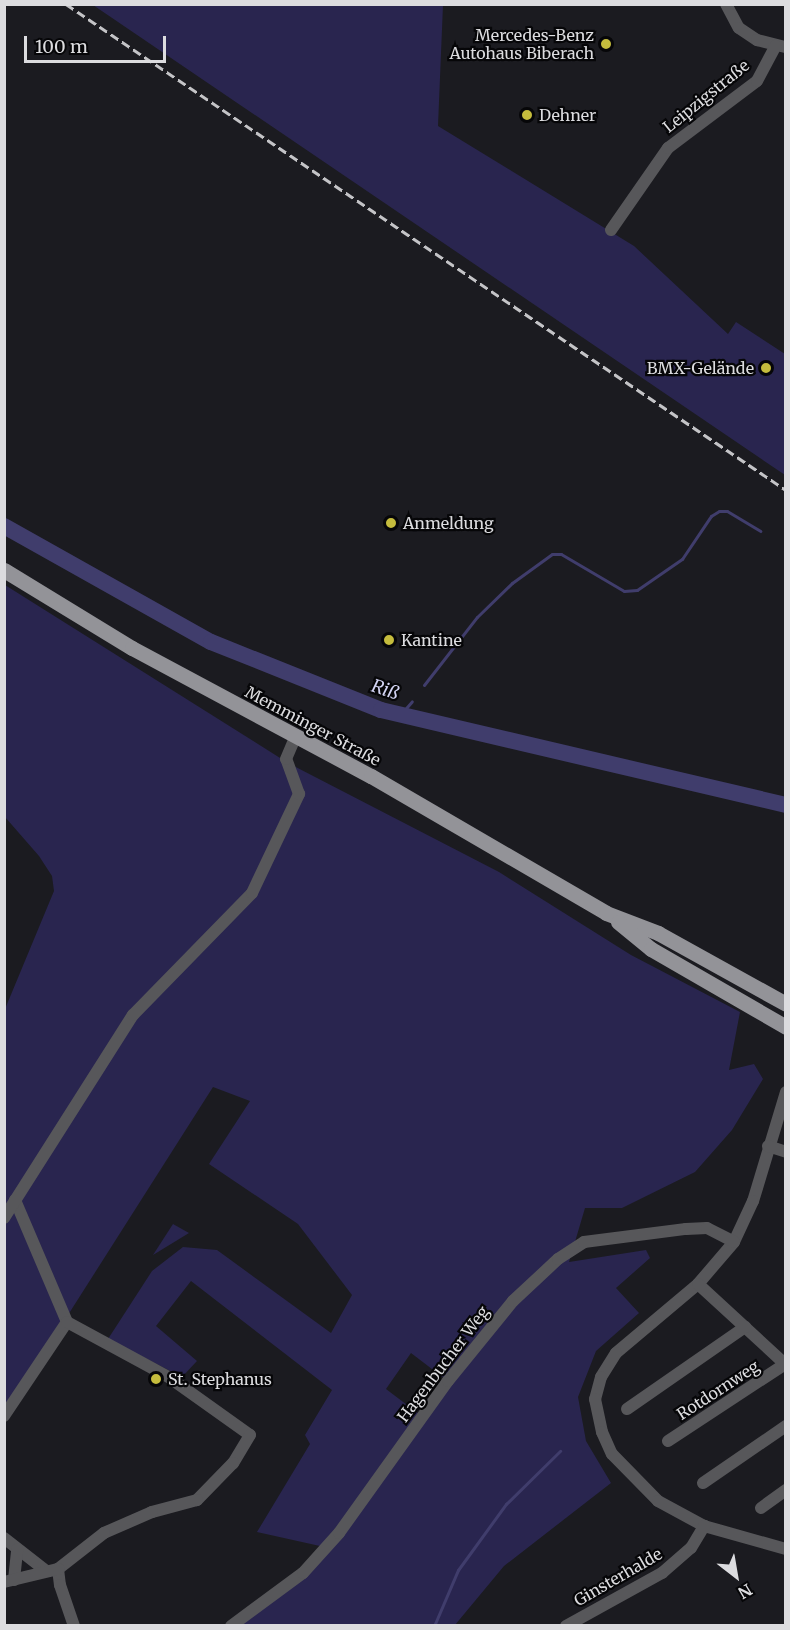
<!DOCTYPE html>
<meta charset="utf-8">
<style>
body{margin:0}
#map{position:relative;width:790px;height:1630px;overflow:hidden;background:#1b1b20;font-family:Merriweather,serif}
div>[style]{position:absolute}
.green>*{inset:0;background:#29254f}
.stream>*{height:3px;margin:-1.5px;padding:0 1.5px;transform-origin:1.5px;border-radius:1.5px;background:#403d6c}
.river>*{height:16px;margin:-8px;padding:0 8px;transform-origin:8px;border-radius:8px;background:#403d6c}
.minor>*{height:12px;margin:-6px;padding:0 6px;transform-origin:6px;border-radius:6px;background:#57575a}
.major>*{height:15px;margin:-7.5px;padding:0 7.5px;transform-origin:7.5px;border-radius:7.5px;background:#939398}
.rail>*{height:3px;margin-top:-1.5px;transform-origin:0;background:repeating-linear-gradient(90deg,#c4c4c7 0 9px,transparent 0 13.5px)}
.dots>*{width:16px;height:16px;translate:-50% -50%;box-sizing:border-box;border:3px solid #060608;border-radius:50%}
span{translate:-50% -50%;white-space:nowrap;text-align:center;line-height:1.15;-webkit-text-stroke:4.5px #060608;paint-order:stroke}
.poi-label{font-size:16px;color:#dcdcdf}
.right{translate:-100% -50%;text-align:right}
.left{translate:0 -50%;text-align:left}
.street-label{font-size:16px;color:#dcdcdf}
.water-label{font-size:18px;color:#d3d4f3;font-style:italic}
.frame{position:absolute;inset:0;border:6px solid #dcdcdf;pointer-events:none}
.north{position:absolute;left:706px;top:1546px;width:60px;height:60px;-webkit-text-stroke:4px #060608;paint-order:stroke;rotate:149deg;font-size:16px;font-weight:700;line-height:24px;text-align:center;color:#dcdcdf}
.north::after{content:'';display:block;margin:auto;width:21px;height:27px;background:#dcdcdf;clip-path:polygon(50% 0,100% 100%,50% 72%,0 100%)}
.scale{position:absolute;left:24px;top:36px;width:142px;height:27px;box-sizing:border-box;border:3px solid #dcdcdf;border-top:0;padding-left:8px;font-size:18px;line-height:21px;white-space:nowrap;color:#dcdcdf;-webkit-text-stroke:4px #060608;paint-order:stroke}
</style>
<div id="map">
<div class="green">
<div style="clip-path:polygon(93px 5px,443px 5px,438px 126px,634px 246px,728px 334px,736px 322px,785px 354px,785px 475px)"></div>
<div style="clip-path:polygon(evenodd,5px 585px,288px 763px,499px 872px,631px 955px,740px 1012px,729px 1070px,754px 1064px,763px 1079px,732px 1130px,695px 1172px,622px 1208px,585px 1208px,569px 1262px,646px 1250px,650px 1258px,616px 1288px,639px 1313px,596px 1351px,578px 1397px,586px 1441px,611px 1483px,504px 1566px,455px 1625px,241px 1625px,329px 1548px,257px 1532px,310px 1444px,305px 1435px,332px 1390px,191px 1281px,156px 1326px,197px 1361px,182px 1377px,108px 1339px,152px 1271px,183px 1247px,217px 1250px,331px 1333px,352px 1295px,298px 1224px,209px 1164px,250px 1101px,213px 1087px,5px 1414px,5px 1009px,54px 891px,52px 876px,39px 856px,5px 817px,5px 585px,411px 1353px,445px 1379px,419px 1414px,386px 1389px,411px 1353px)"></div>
<div style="clip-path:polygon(173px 1224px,189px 1233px,153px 1255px)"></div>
</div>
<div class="stream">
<div style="left:424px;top:685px;width:86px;rotate:-52.1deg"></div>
<div style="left:477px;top:617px;width:49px;rotate:-44.2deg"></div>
<div style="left:512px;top:583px;width:49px;rotate:-35.9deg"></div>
<div style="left:552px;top:554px;width:9px"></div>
<div style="left:561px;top:554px;width:73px;rotate:30.4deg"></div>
<div style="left:624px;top:591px;width:13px;rotate:-4deg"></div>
<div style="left:637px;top:590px;width:55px;rotate:-34.6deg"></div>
<div style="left:682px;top:559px;width:52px;rotate:-56deg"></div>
<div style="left:711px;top:516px;width:9px;rotate:-32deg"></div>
<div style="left:719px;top:511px;width:8px"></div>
<div style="left:727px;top:511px;width:39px;rotate:31deg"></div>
<div style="left:400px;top:715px;width:18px;rotate:-49deg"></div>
<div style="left:434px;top:1626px;width:61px;rotate:-66.8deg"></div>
<div style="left:458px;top:1570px;width:82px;rotate:-54deg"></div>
<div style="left:506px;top:1504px;width:76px;rotate:-44.5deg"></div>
</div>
<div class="river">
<div style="left:4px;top:526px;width:237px;rotate:29.3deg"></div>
<div style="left:211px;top:642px;width:183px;rotate:21.8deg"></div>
<div style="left:381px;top:710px;width:416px;rotate:13.2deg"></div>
</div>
<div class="minor">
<div style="left:726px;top:4px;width:27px;rotate:62deg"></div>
<div style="left:739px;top:28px;width:22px;rotate:34deg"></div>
<div style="left:757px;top:40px;width:30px;rotate:14deg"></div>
<div style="left:611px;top:230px;width:100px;rotate:-55.2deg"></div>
<div style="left:668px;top:148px;width:111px;rotate:-37deg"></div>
<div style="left:757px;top:81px;width:40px;rotate:-62deg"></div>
<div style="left:786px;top:1092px;width:114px;rotate:106.8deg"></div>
<div style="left:753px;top:1201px;width:45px;rotate:114.9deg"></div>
<div style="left:734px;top:1242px;width:55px;rotate:130.6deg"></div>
<div style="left:698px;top:1284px;width:107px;rotate:139.9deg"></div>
<div style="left:616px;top:1353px;width:28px;rotate:122deg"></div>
<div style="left:601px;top:1377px;width:23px;rotate:105deg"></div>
<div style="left:595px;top:1399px;width:34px;rotate:78deg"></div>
<div style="left:602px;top:1432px;width:24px;rotate:66deg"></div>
<div style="left:612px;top:1454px;width:66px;rotate:45.6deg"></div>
<div style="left:658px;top:1501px;width:52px;rotate:28.5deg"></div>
<div style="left:704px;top:1526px;width:85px;rotate:15.7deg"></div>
<div style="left:768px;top:1146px;width:19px;rotate:18deg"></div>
<div style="left:15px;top:1200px;width:133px;rotate:66.9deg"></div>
<div style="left:4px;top:1218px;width:241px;rotate:-57.6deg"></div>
<div style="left:133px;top:1015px;width:170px;rotate:-45.7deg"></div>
<div style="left:252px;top:893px;width:110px;rotate:-64.6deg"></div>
<div style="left:299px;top:794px;width:37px;rotate:-110deg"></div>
<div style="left:286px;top:759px;width:23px;rotate:-67deg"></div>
<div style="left:698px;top:1284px;width:120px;rotate:42.6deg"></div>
<div style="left:627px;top:1409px;width:144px;rotate:-34.8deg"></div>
<div style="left:4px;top:1416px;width:113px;rotate:-56.2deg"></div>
<div style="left:67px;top:1322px;width:117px;rotate:28.5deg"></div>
<div style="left:170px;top:1378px;width:98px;rotate:35.5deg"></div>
<div style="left:250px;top:1435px;width:33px;rotate:121deg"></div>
<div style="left:233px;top:1463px;width:52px;rotate:134.2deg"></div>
<div style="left:197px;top:1500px;width:47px;rotate:165.1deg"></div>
<div style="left:152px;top:1512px;width:52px;rotate:156.4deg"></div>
<div style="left:104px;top:1533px;width:58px;rotate:142deg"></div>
<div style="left:668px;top:1441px;width:140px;rotate:-33.3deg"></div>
<div style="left:703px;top:1483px;width:101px;rotate:-34.5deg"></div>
<div style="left:761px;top:1508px;width:31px;rotate:-36deg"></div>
<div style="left:4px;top:1538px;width:52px;rotate:38deg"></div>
<div style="left:58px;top:1569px;width:16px;rotate:83deg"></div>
<div style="left:60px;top:1585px;width:43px;rotate:71.1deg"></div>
<div style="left:14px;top:1580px;width:31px;rotate:-84deg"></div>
<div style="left:4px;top:1582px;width:56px;rotate:-13.5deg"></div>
<div style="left:231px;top:1626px;width:89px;rotate:-36.4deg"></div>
<div style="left:303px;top:1573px;width:54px;rotate:-48deg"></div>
<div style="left:339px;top:1533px;width:187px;rotate:-54.4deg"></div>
<div style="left:448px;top:1381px;width:103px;rotate:-50.9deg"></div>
<div style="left:513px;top:1301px;width:62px;rotate:-43deg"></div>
<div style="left:558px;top:1259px;width:31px;rotate:-33deg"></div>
<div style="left:584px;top:1242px;width:103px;rotate:-7.3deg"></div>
<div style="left:686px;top:1229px;width:21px;rotate:-3deg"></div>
<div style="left:707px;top:1228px;width:30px;rotate:27deg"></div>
<div style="left:566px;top:1626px;width:110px;rotate:-28.9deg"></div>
<div style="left:662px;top:1573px;width:38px;rotate:-41deg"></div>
<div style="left:691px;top:1548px;width:26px;rotate:-59deg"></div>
</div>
<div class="major">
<div style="left:4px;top:570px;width:150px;rotate:31.4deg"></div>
<div style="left:132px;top:648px;width:271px;rotate:28.2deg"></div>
<div style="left:371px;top:776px;width:272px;rotate:30.2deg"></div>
<div style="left:606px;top:913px;width:56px;rotate:21deg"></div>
<div style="left:658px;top:933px;width:146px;rotate:29deg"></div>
<div style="left:618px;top:922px;width:43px;rotate:39.3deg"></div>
<div style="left:651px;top:949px;width:156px;rotate:30deg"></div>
</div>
<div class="rail">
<div style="left:66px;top:4px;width:869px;rotate:34.02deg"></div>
</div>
<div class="dots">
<div style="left:606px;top:44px;background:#c5bc3d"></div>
<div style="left:527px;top:115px;background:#c5bc3d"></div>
<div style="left:766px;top:368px;background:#c5bc3d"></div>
<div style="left:391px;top:523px;background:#c5bc3d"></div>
<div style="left:389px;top:640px;background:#c5bc3d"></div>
<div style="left:156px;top:1379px;background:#c5bc3d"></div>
</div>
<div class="poi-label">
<span class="right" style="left:594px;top:44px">Mercedes-Benz<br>Autohaus Biberach</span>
<span class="left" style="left:539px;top:115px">Dehner</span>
<span class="right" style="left:754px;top:368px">BMX-Gelände</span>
<span class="left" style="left:403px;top:523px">Anmeldung</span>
<span class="left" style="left:401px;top:640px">Kantine</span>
<span class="left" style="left:168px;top:1379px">St. Stephanus</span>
</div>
<div class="street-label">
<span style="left:706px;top:96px;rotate:-39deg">Leipzigstraße</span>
<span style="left:313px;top:726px;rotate:28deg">Memminger Straße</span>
<span style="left:443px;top:1364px;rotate:-53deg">Hagenbucher Weg</span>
<span style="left:718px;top:1390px;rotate:-33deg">Rotdornweg</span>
<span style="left:618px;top:1577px;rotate:-30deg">Ginsterhalde</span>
</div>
<div class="water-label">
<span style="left:385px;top:690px;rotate:18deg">Riß</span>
</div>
<div class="frame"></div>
<div class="north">N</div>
<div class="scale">100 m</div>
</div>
